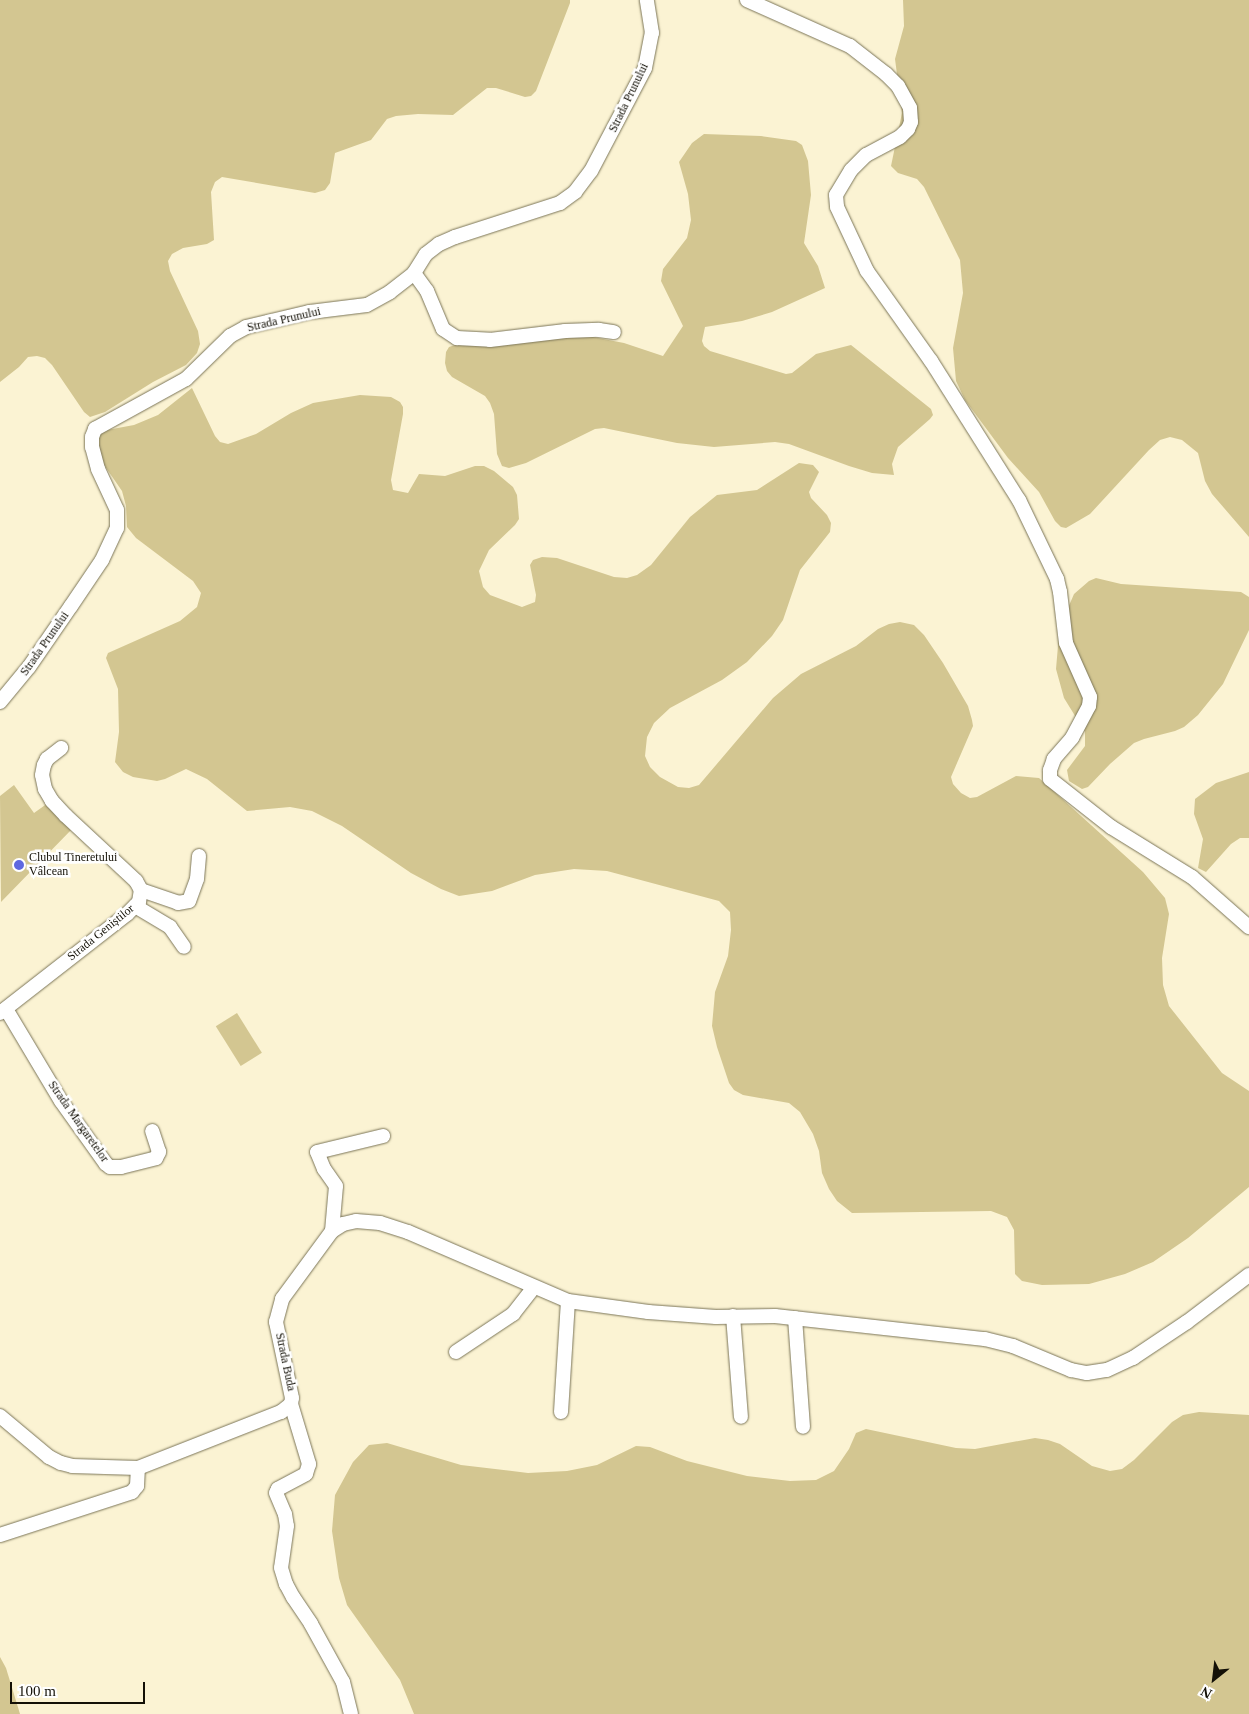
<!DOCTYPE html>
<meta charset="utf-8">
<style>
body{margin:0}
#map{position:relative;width:1249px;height:1714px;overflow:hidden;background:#fbf3d3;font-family:Georgia,serif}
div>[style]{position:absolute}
.green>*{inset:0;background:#d3c691;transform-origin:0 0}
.roads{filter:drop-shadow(0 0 1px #7b7558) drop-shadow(0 0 1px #7b7558)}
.minor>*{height:14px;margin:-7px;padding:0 7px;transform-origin:7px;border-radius:7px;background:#fff}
.dots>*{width:14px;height:14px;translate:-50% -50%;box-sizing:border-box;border:2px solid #fff;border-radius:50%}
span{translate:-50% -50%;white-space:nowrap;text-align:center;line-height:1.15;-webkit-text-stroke:5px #fff;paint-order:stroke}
.street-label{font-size:12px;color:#131006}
.poi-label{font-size:12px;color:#131006}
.left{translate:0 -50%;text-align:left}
.north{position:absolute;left:1189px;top:1654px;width:50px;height:50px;-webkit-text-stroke:4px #fff;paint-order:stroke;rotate:209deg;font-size:14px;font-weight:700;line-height:20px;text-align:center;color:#131006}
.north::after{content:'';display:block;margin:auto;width:18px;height:22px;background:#131006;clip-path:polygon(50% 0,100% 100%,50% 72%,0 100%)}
.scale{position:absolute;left:10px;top:1682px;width:135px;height:22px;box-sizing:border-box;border:2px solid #131006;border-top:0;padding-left:6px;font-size:15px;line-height:18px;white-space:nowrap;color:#131006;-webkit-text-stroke:4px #fff;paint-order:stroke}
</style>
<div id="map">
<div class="green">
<div style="clip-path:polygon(0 0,570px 0,570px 3px,536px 91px,531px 96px,525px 97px,496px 88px,487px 88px,453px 115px,418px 114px,396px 116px,387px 119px,371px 140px,335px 153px,330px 183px,325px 190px,315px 193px,222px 177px,215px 182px,211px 192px,214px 240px,207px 244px,183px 248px,172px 254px,168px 261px,170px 271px,198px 331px,200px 344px,197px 353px,186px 365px,153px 382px,105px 412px,90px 417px,84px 412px,52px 365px,45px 358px,37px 356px,28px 357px,19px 367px,0 382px)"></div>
<div style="clip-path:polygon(903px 0,1249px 0,1249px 537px,1212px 494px,1205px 481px,1198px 453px,1182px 440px,1170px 437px,1160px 440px,1149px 450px,1090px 514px,1066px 528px,1061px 527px,1055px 521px,1039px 492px,1008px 458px,965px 400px,956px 381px,953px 348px,963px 293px,960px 260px,924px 187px,917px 179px,898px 173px,891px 166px,902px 113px,895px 59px,904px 26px)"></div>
<div style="clip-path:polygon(704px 134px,761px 136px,796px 141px,802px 145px,808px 161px,811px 195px,804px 243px,818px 266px,825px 288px,772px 312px,742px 321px,705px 327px,702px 341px,704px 346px,710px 351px,786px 374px,792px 373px,816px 354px,851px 345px,931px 409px,933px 415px,930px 419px,898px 447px,892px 464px,894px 475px,872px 473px,849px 466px,789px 444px,775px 442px,714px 447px,677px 443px,604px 428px,595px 429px,526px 463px,509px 468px,502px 466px,497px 454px,494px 414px,490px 403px,485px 396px,452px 377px,447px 371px,445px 363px,446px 352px,449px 347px,455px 345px,480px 346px,574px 337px,593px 337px,624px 343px,663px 356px,683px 326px,661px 281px,663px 269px,687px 238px,691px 220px,688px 194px,679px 162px,692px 143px)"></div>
<div style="clip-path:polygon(192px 388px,215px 436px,220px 442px,228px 444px,256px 434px,291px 413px,313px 403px,360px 395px,391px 397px,400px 402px,403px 407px,403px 414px,391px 480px,393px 490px,408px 493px,419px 474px,445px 476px,475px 466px,484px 466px,494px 471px,513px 487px,517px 495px,519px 519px,515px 525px,489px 550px,479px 571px,483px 587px,490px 595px,522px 607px,535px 602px,536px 595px,530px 565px,533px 560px,542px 557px,557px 558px,614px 577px,627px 578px,637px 575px,651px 565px,690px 517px,717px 495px,757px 490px,799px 463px,813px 465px,819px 472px,809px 492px,811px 498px,827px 515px,831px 523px,830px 532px,800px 570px,783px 620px,772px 636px,747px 662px,722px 680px,670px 708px,654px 723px,647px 737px,645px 756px,650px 767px,660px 777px,678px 787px,689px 788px,699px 785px,773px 698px,801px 674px,856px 646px,878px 629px,889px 624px,900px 622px,914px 625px,924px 635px,943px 663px,968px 706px,972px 720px,973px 726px,951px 777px,953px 784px,961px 793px,970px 798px,977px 797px,1016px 776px,1039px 778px,1143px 872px,1165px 898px,1169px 914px,1162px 958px,1163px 985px,1169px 1006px,1222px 1073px,1249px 1091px,1249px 1187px,1188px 1238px,1153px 1262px,1125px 1274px,1089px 1284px,1042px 1285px,1022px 1281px,1015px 1274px,1014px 1230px,1007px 1217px,991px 1211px,852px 1213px,837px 1201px,829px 1189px,822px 1173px,819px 1151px,813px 1134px,800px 1112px,789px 1103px,743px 1095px,734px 1090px,729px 1083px,717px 1047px,712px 1026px,715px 992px,728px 956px,731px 930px,730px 912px,719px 901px,607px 871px,574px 869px,535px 875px,492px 891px,459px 896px,441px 889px,411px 873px,342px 826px,312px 811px,290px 807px,247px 811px,207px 779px,186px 769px,165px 779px,157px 781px,133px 777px,123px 772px,115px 762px,119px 732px,118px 689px,106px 658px,108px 653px,180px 621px,197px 607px,201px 593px,193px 581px,136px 538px,127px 527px,126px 506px,122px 491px,102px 462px,98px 440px,101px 433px,107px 430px,134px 425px,158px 415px)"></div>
<div style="clip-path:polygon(1096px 578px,1121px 584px,1241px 592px,1249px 597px,1249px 630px,1223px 684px,1198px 715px,1184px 727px,1175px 731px,1144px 739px,1134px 743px,1110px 764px,1088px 787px,1082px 789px,1069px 781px,1067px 770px,1085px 746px,1085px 732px,1064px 698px,1056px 669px,1059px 634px,1068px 608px,1074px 594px,1089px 581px)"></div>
<div style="clip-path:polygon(1249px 772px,1249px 838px,1240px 838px,1231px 844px,1206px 872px,1198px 868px,1203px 839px,1194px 814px,1195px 799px,1216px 783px)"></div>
<div style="clip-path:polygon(14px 785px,34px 813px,48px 803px,72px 829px,1px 902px,0 796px)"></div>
<div style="left:237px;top:1013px;width:47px;height:25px;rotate:58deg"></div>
<div style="clip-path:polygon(1199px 1412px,1249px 1415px,1249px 1714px,414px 1714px,400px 1680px,347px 1605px,339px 1578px,332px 1531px,335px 1495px,353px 1462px,369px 1445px,387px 1443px,461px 1465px,528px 1473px,567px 1471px,597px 1465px,636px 1446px,650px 1447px,687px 1461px,747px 1476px,790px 1481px,816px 1480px,834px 1471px,849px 1449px,856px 1433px,866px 1429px,956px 1448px,975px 1449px,1035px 1438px,1048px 1440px,1060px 1444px,1092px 1466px,1110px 1471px,1122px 1469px,1134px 1460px,1172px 1422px,1183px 1415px)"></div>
<div style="clip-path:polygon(0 1657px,6px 1668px,20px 1714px,0 1714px)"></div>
</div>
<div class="roads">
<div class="minor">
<div style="left:747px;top:0;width:113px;rotate:24.1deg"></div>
<div style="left:850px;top:46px;width:46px;rotate:37.9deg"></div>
<div style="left:886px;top:74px;width:17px;rotate:45deg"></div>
<div style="left:898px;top:86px;width:25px;rotate:61deg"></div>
<div style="left:910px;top:108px;width:14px;rotate:86deg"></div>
<div style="left:911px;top:122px;width:8px;rotate:113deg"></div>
<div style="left:908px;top:129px;width:11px;rotate:135deg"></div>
<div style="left:900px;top:137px;width:38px;rotate:152deg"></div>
<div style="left:866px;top:155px;width:21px;rotate:135deg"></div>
<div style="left:851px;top:170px;width:29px;rotate:121deg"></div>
<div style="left:836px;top:195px;width:12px;rotate:85deg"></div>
<div style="left:837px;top:207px;width:71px;rotate:64.9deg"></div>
<div style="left:867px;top:271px;width:110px;rotate:54.6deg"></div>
<div style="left:931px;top:361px;width:165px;rotate:57.7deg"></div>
<div style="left:1019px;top:500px;width:88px;rotate:64.3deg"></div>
<div style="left:1057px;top:579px;width:13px;rotate:77deg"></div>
<div style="left:1060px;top:592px;width:51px;rotate:83.3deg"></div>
<div style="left:1066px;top:643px;width:59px;rotate:66deg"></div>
<div style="left:1090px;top:697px;width:9px;rotate:96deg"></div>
<div style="left:1089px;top:706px;width:36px;rotate:118deg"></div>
<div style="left:1072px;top:738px;width:28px;rotate:131deg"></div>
<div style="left:1054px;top:759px;width:12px;rotate:110deg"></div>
<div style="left:1050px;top:770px;width:9px;rotate:90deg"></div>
<div style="left:1050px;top:779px;width:78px;rotate:38.2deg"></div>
<div style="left:1111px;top:827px;width:95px;rotate:31.7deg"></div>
<div style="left:1192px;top:877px;width:76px;rotate:41.3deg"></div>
<div style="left:414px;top:273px;width:22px;rotate:54deg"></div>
<div style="left:427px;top:291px;width:41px;rotate:67.2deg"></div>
<div style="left:443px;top:329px;width:17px;rotate:33deg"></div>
<div style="left:457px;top:338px;width:33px;rotate:3deg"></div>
<div style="left:490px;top:340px;width:76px;rotate:-6.8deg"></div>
<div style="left:565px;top:331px;width:34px;rotate:-2deg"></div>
<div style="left:599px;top:330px;width:15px;rotate:8deg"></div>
<div style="left:0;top:702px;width:45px;rotate:-50.4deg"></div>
<div style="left:29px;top:667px;width:74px;rotate:-55.5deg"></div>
<div style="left:71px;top:606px;width:55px;rotate:-56deg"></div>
<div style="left:102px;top:560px;width:35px;rotate:-65deg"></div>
<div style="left:117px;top:528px;width:18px;rotate:-90deg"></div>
<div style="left:117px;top:510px;width:45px;rotate:-114.9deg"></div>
<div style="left:98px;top:469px;width:23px;rotate:-105deg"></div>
<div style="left:92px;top:447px;width:10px;rotate:-90deg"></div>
<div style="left:92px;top:437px;width:9px;rotate:-69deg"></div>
<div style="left:95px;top:429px;width:104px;rotate:-28.8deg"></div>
<div style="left:186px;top:379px;width:62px;rotate:-44.3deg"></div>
<div style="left:230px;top:336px;width:18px;rotate:-29deg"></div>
<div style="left:246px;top:327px;width:66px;rotate:-13.2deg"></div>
<div style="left:310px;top:312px;width:57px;rotate:-7deg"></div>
<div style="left:367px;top:305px;width:26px;rotate:-29deg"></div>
<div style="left:390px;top:292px;width:31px;rotate:-38deg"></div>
<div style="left:414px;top:273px;width:22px;rotate:-58deg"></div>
<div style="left:426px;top:254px;width:16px;rotate:-38deg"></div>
<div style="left:439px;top:244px;width:17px;rotate:-24deg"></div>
<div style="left:455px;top:237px;width:110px;rotate:-17.9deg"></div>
<div style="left:560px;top:203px;width:19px;rotate:-36deg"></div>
<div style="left:575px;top:192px;width:26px;rotate:-53deg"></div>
<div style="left:591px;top:171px;width:116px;rotate:-62.3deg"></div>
<div style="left:645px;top:68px;width:36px;rotate:-79deg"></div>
<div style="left:652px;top:33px;width:33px;rotate:-99deg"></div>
<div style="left:141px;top:890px;width:39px;rotate:19deg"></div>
<div style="left:178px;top:903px;width:11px;rotate:-10deg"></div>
<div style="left:189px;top:901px;width:23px;rotate:-70deg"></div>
<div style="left:197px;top:879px;width:23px;rotate:-85deg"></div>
<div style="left:135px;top:906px;width:41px;rotate:31deg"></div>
<div style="left:170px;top:927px;width:24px;rotate:55deg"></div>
<div style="left:6px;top:1009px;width:107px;rotate:59.1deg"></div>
<div style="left:61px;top:1101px;width:77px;rotate:54.5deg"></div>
<div style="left:106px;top:1164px;width:5px;rotate:37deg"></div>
<div style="left:110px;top:1167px;width:11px"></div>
<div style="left:121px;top:1167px;width:36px;rotate:-14deg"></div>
<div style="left:156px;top:1158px;width:7px;rotate:-63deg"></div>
<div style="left:159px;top:1152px;width:22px;rotate:-108deg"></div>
<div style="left:0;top:1013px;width:161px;rotate:-37.9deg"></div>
<div style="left:127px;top:914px;width:17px;rotate:-45deg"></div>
<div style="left:139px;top:902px;width:12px;rotate:-81deg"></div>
<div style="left:141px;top:890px;width:10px;rotate:-119deg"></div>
<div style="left:136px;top:881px;width:96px;rotate:-137.1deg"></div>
<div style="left:66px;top:816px;width:21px;rotate:-133deg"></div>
<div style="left:52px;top:801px;width:14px;rotate:-120deg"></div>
<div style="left:45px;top:789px;width:14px;rotate:-102deg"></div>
<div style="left:42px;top:775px;width:10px;rotate:-79deg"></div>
<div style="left:44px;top:765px;width:7px;rotate:-63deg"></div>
<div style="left:47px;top:759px;width:18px;rotate:-38deg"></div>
<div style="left:332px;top:1231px;width:45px;rotate:-84.9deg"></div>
<div style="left:336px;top:1186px;width:21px;rotate:-125deg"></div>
<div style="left:324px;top:1169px;width:18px;rotate:-112deg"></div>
<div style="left:317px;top:1152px;width:68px;rotate:-13.6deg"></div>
<div style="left:733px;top:1316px;width:101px;rotate:85.5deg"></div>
<div style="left:795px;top:1318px;width:109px;rotate:85.8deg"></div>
<div style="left:456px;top:1352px;width:69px;rotate:-33.7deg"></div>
<div style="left:513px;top:1314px;width:34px;rotate:-52deg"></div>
<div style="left:291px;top:1404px;width:63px;rotate:73.3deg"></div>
<div style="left:309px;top:1464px;width:10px;rotate:107deg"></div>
<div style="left:306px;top:1474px;width:32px;rotate:152deg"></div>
<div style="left:278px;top:1489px;width:4px;rotate:117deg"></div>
<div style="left:276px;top:1493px;width:23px;rotate:67deg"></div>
<div style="left:285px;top:1514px;width:12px;rotate:81deg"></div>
<div style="left:287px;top:1526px;width:42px;rotate:98.1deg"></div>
<div style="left:281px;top:1568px;width:17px;rotate:73deg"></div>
<div style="left:286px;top:1584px;width:15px;rotate:62deg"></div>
<div style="left:293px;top:1597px;width:32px;rotate:56deg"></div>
<div style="left:311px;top:1624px;width:66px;rotate:61.1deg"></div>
<div style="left:343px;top:1682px;width:33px;rotate:76deg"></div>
<div style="left:561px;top:1412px;width:111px;rotate:-86.4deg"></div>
<div style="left:0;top:1416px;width:64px;rotate:39.9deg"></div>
<div style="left:49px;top:1457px;width:13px;rotate:27deg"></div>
<div style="left:61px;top:1463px;width:11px;rotate:15deg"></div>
<div style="left:72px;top:1466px;width:66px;rotate:1.7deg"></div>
<div style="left:138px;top:1468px;width:154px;rotate:-21.4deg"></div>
<div style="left:281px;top:1412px;width:13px;rotate:-39deg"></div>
<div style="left:291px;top:1404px;width:6px;rotate:-81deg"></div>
<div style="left:292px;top:1398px;width:78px;rotate:-101.9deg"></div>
<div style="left:276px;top:1322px;width:24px;rotate:-75deg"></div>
<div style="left:282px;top:1299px;width:84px;rotate:-53.7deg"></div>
<div style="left:332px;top:1231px;width:13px;rotate:-32deg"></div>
<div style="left:343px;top:1224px;width:13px;rotate:-13deg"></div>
<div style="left:356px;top:1221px;width:24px;rotate:5deg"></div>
<div style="left:380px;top:1223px;width:29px;rotate:18deg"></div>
<div style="left:408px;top:1232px;width:174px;rotate:23.3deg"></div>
<div style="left:568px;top:1301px;width:81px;rotate:7.8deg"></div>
<div style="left:648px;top:1312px;width:68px;rotate:4.2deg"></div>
<div style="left:716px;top:1317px;width:59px;rotate:-1deg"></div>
<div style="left:775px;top:1316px;width:211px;rotate:6.3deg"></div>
<div style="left:985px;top:1339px;width:29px;rotate:14deg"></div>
<div style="left:1013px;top:1346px;width:63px;rotate:22.5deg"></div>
<div style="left:1071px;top:1370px;width:16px;rotate:11deg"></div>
<div style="left:1087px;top:1373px;width:20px;rotate:-9deg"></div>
<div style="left:1107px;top:1370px;width:29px;rotate:-25deg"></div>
<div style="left:1133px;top:1358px;width:65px;rotate:-33.7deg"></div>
<div style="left:1187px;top:1322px;width:78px;rotate:-37.2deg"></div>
<div style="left:0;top:1535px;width:139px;rotate:-18deg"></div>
<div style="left:132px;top:1492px;width:8px;rotate:-50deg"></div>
<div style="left:137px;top:1486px;width:18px;rotate:-87deg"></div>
</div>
</div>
<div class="dots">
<div style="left:19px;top:865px;background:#5f68e0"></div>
</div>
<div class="street-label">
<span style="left:629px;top:98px;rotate:-64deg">Strada Prunului</span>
<span style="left:284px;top:320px;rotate:-13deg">Strada Prunului</span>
<span style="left:45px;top:644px;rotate:-55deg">Strada Prunului</span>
<span style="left:101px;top:933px;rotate:-39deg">Strada Geniștilor</span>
<span style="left:78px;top:1122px;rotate:55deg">Strada Margaretelor</span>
<span style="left:285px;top:1362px;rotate:78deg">Strada Buda</span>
</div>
<div class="poi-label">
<span class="left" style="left:29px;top:865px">Clubul Tineretului<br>Vâlcean</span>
</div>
<div class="north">N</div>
<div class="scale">100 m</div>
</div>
